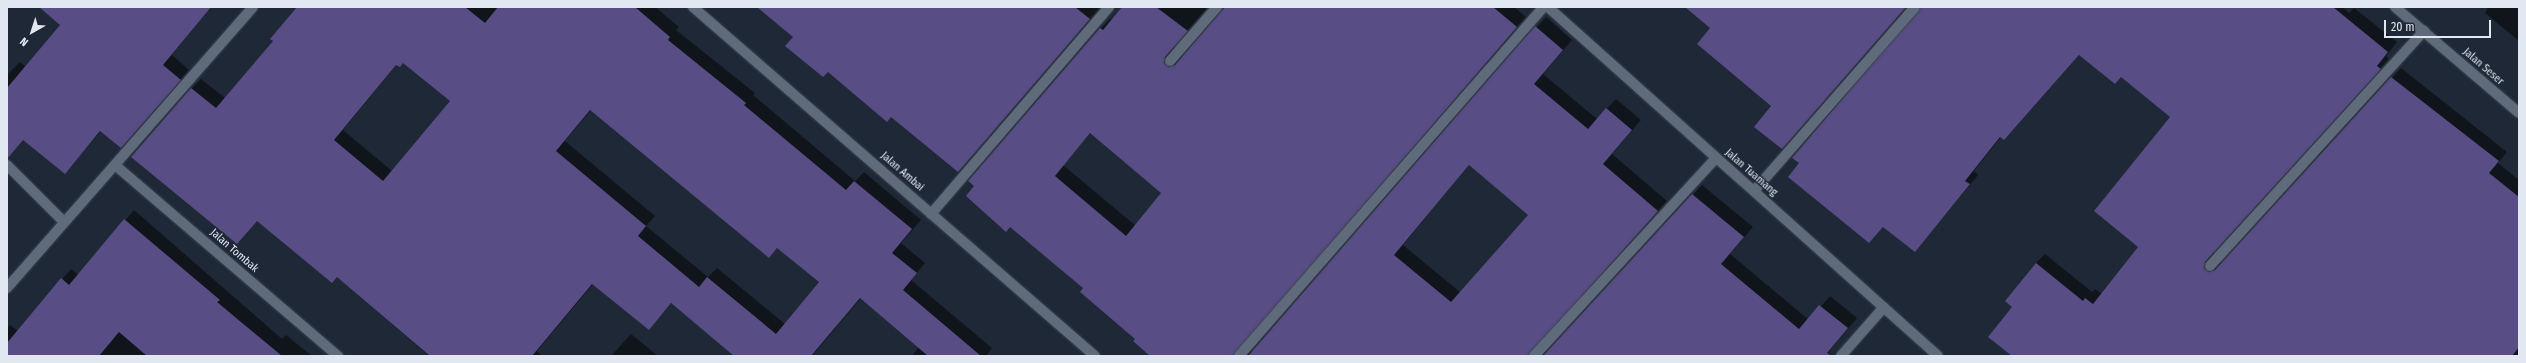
<!DOCTYPE html>
<style>
body{margin:0}
#map{position:relative;width:2526px;height:363px;overflow:hidden;background:#1e2836;font-family:"Fira Sans Condensed",sans-serif}
div>[style]{position:absolute}
.shadow>*{inset:0;background:#0007}
.building>*{inset:0;background:#584d85}
.roads{filter:drop-shadow(0 0 1px #3c4450) drop-shadow(0 0 1px #3c4450)}
.minor>*{height:10px;margin:-5px;padding:0 5px;transform-origin:5px;border-radius:5px;background:#5f6a7b}
span{translate:-50% -50%;white-space:nowrap;text-align:center;line-height:1.15;-webkit-text-stroke:3px #1e2836;paint-order:stroke}
.street-label{font-size:11px;color:#e2e8f2}
.frame{position:absolute;inset:0;border:8px solid #e2e8f2;pointer-events:none}
.north{position:absolute;left:12px;top:12px;width:40px;height:40px;-webkit-text-stroke:3px #1e2836;paint-order:stroke;rotate:219deg;font-size:11px;font-weight:700;line-height:16px;text-align:center;color:#e2e8f2}
.north::after{content:'';display:block;margin:auto;width:14px;height:18px;background:#e2e8f2;clip-path:polygon(50% 0,100% 100%,50% 72%,0 100%)}
.scale{position:absolute;left:2384px;top:20px;width:107px;height:18px;box-sizing:border-box;border:2px solid #e2e8f2;border-top:0;padding-left:5px;font-size:12px;line-height:14px;white-space:nowrap;color:#e2e8f2;-webkit-text-stroke:3px #1e2836;paint-order:stroke}
</style>
<div id="map">
<div class="shadow">
<div style="clip-path:polygon(41px 7px,210px 7px,172px 55px,189px 70px,130px 138px,101px 131px,65px 173px,24px 139px,7px 135px,7px 75px,20px 62px,26px 67px,61px 24px)"></div>
<div style="clip-path:polygon(evenodd,298px 7px,655px 7px,679px 27px,676px 30px,755px 93px,753px 95px,855px 181px,864px 172px,921px 220px,901px 243px,925px 263px,911px 280px,992px 348px,986px 356px,912px 356px,919px 347px,861px 298px,812px 356px,736px 356px,671px 303px,658px 319px,593px 284px,537px 351px,542px 356px,429px 356px,337px 276px,257px 220px,237px 243px,191px 89px,201px 79px,225px 98px,274px 40px,298px 7px,404px 62px,451px 101px,392px 171px,343px 130px,397px 64px,404px 62px,298px 7px,591px 110px,769px 257px,778px 247px,820px 282px,785px 324px,717px 268px,708px 277px,646px 226px,655px 216px,565px 141px,591px 110px)"></div>
<div style="clip-path:polygon(759px 7px,1096px 7px,1099px 9px,958px 171px)"></div>
<div style="clip-path:polygon(evenodd,1123px 7px,1208px 7px,1174px 46px,1175px 57px,1184px 56px,1223px 12px,1224px 7px,1514px 7px,1526px 17px,1243px 341px,1244px 351px,1253px 351px,1546px 17px,1572px 40px,1543px 74px,1597px 119px,1616px 99px,1641px 120px,1612px 154px,1667px 201px,1538px 341px,1539px 351px,1549px 351px,1702px 185px,1753px 227px,1730px 254px,1809px 320px,1830px 296px,1857px 318px,1825px 356px,1152px 356px,1084px 288px,970px 181px,1101px 28px,1110px 19px,1112px 20px,1123px 7px,1091px 132px,1163px 193px,1136px 226px,1063px 165px,1091px 132px,1123px 7px,1469px 165px,1530px 214px,1461px 293px,1403px 245px,1469px 165px)"></div>
<div style="clip-path:polygon(1686px 7px,1906px 7px,1782px 148px,1772px 106px,1711px 28px)"></div>
<div style="clip-path:polygon(1921px 7px,2342px 7px,2349px 13px,2354px 8px,2397px 42px,2386px 56px,2389px 59px,2214px 251px,2214px 262px,2224px 262px,2401px 68px,2507px 152px,2498px 163px,2519px 180px,2519px 356px,2013px 356px,2014px 307px,2036px 263px,2045px 254px,2092px 292px,2095px 289px,2102px 294px,2140px 247px,2171px 117px,2121px 77px,2080px 54px,2013px 130px,2004px 139px,2001px 137px,1974px 171px,1978px 175px,1915px 251px,1884px 226px,1869px 242px)"></div>
<div style="clip-path:polygon(2488px 7px,2519px 7px,2519px 41px,2485px 13px)"></div>
<div style="clip-path:polygon(134px 210px,282px 339px,286px 335px,312px 356px,7px 356px,7px 328px,10px 325px,18px 331px,71px 269px,79px 275px)"></div>
<div style="clip-path:polygon(631px 334px,658px 356px,611px 356px)"></div>
</div>
<div class="building">
<div style="clip-path:polygon(39px 7px,211px 7px,163px 65px,181px 80px,121px 148px,100px 131px,65px 174px,23px 140px,7px 159px,7px 88px,60px 25px)"></div>
<div style="clip-path:polygon(evenodd,297px 7px,465px 7px,485px 23px,498px 7px,635px 7px,670px 37px,668px 40px,746px 103px,744px 105px,846px 190px,854px 181px,912px 229px,892px 253px,917px 273px,903px 290px,981px 356px,928px 356px,860px 298px,811px 356px,734px 356px,671px 303px,649px 330px,592px 284px,532px 356px,430px 356px,337px 277px,332px 283px,257px 221px,237px 244px,131px 157px,191px 88px,216px 108px,273px 41px,270px 39px,297px 7px,403px 63px,450px 101px,383px 181px,334px 140px,396px 65px,400px 67px,403px 63px,297px 7px,590px 110px,769px 258px,777px 248px,819px 282px,776px 334px,707px 277px,699px 287px,638px 236px,646px 226px,556px 151px,590px 110px)"></div>
<div style="clip-path:polygon(757px 7px,1075px 7px,1090px 19px,958px 172px,891px 117px,887px 122px,828px 72px,823px 77px,785px 46px,793px 37px)"></div>
<div style="clip-path:polygon(evenodd,1122px 7px,1156px 7px,1188px 31px,1165px 57px,1164px 63px,1169px 67px,1175px 65px,1225px 7px,1493px 7px,1517px 27px,1233px 356px,1150px 356px,1133px 341px,1135px 339px,1080px 292px,1083px 288px,1010px 227px,1006px 232px,966px 196px,974px 186px,968px 181px,1100px 28px,1103px 30px,1122px 7px,1090px 133px,1161px 193px,1126px 236px,1055px 176px,1090px 133px)"></div>
<div style="clip-path:polygon(1685px 7px,1906px 7px,1782px 149px,1754px 127px,1771px 106px,1697px 44px,1710px 28px)"></div>
<div style="clip-path:polygon(1921px 7px,2333px 7px,2388px 52px,2377px 66px,2381px 69px,2205px 262px,2204px 268px,2209px 272px,2215px 270px,2391px 77px,2499px 161px,2489px 173px,2519px 197px,2519px 347px,2512px 356px,2012px 356px,1988px 337px,2012px 307px,2005px 301px,2036px 263px,2083px 301px,2085px 298px,2093px 304px,2138px 247px,2094px 211px,2170px 117px,2121px 77px,2115px 84px,2079px 55px,2004px 140px,2000px 137px,1965px 181px,1970px 184px,1915px 252px,1883px 227px,1869px 243px,1788px 177px,1799px 163px,1792px 158px)"></div>
<div style="clip-path:polygon(evenodd,1535px 26px,1563px 50px,1534px 84px,1588px 129px,1606px 108px,1632px 130px,1603px 164px,1658px 211px,1528px 356px,1248px 356px,1535px 26px,1469px 165px,1528px 215px,1451px 302px,1394px 255px,1469px 165px)"></div>
<div style="clip-path:polygon(1692px 194px,1744px 237px,1721px 264px,1799px 329px,1819px 305px,1848px 328px,1827px 353px,1831px 356px,1543px 356px)"></div>
<div style="clip-path:polygon(124px 219px,220px 300px,217px 302px,282px 356px,147px 356px,119px 332px,99px 356px,7px 356px,7px 343px,61px 278px,69px 285px)"></div>
</div>
<div class="roads">
<div class="minor">
<div style="left:693px;top:7px;width:532px;rotate:40.96deg"></div>
<div style="left:1548px;top:7px;width:523px;rotate:41.82deg"></div>
<div style="left:2395px;top:7px;width:163px;rotate:40.5deg"></div>
<div style="left:1170px;top:61px;width:72px;rotate:-49deg"></div>
<div style="left:7px;top:165px;width:81px;rotate:45deg"></div>
<div style="left:115px;top:165px;width:294px;rotate:40.6deg"></div>
<div style="left:1754px;top:191px;width:244px;rotate:-48.8deg"></div>
<div style="left:931px;top:214px;width:273px;rotate:-49.3deg"></div>
<div style="left:2210px;top:266px;width:318px;rotate:-47.7deg"></div>
<div style="left:7px;top:288px;width:373px;rotate:-48.8deg"></div>
<div style="left:1239px;top:356px;width:463px;rotate:-48.9deg"></div>
<div style="left:1534px;top:356px;width:269px;rotate:-47.4deg"></div>
<div style="left:1841px;top:356px;width:65px;rotate:-48.7deg"></div>
</div>
</div>
<div class="street-label">
<span style="left:2483px;top:67px;rotate:41deg">Jalan Seser</span>
<span style="left:902px;top:172px;rotate:41deg">Jalan Ambai</span>
<span style="left:1751px;top:173px;rotate:41deg">Jalan Tuamang</span>
<span style="left:234px;top:251px;rotate:41deg">Jalan Tombak</span>
</div>
<div class="frame"></div>
<div class="north">N</div>
<div class="scale">20 m</div>
</div>
